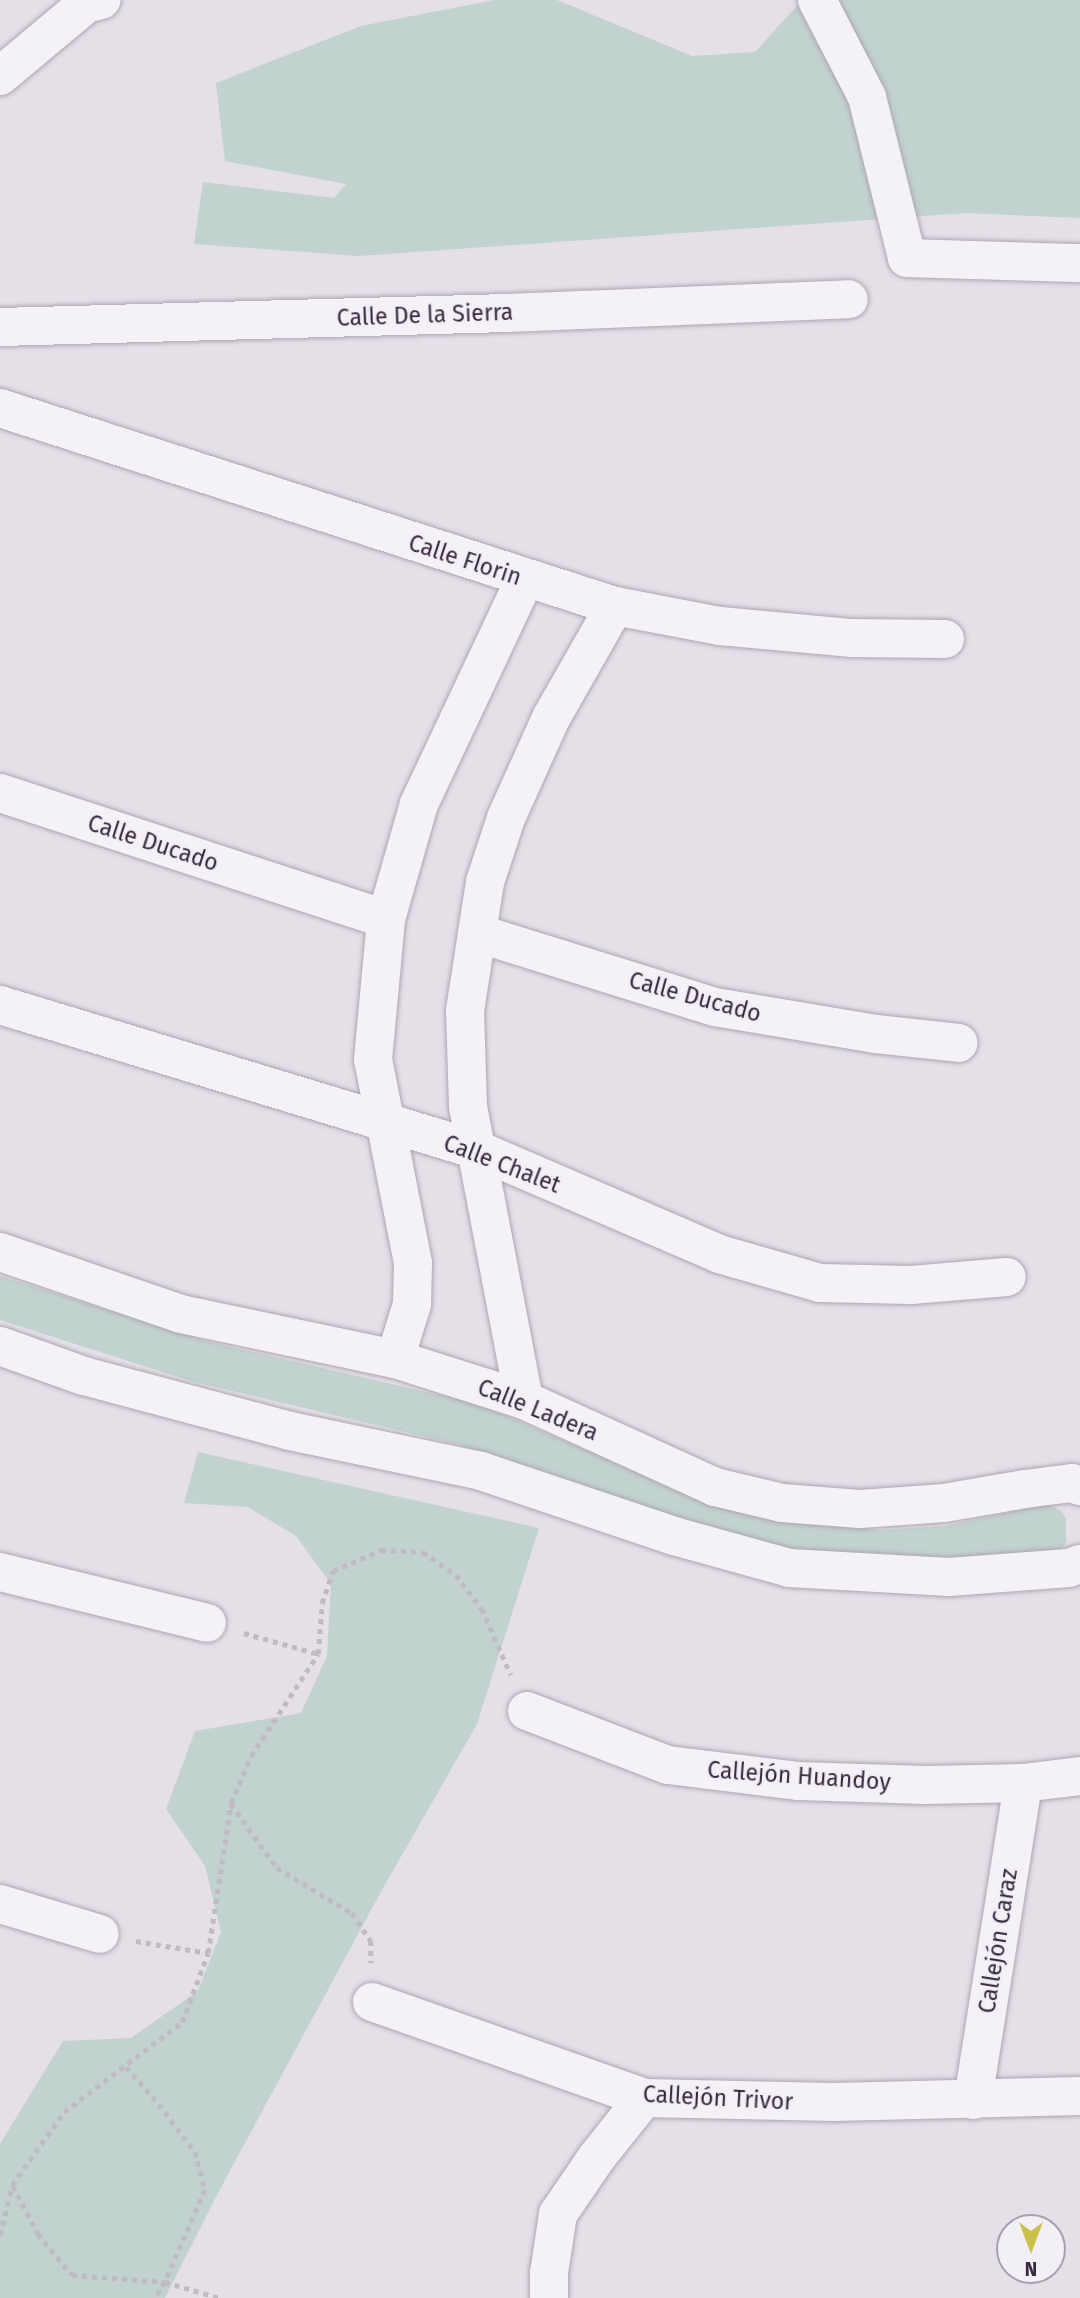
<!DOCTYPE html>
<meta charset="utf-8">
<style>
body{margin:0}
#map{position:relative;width:1080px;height:2298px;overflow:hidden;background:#e5dfe8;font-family:"Fira Sans",sans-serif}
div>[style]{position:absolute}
.green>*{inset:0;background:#c1d2cf}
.path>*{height:4.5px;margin-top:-2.25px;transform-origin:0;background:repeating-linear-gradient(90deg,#c0bac3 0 5px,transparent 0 10px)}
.roads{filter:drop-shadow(0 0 2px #aea5b2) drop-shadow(0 0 2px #aea5b2)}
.minor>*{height:38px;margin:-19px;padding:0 19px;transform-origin:19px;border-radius:19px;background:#f5f2f7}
span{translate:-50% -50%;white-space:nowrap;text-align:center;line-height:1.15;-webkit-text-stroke:6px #f3eff6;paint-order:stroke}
.street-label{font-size:23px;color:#39293f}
.north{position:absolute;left:996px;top:2214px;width:70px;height:70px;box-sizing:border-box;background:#f3eff6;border:2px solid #a9a0ad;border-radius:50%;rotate:180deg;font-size:19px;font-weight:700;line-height:28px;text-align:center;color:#39293f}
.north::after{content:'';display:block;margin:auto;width:24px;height:32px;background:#cac248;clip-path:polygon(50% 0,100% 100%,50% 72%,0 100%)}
</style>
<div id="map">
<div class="green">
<div style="clip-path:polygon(494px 0,557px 0,692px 56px,755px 52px,802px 0,1080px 0,1080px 218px,966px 213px,359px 256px,194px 244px,203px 182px,334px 198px,346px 184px,225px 161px,216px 83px,361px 26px)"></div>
<div style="clip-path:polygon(0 1276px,209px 1342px,478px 1404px,576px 1446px,746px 1510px,807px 1523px,880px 1530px,945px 1526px,1049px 1504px,1061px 1511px,1066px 1519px,1066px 1542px,1062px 1548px,1053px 1553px,1013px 1557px,833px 1557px,794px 1551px,706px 1529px,457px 1444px,194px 1382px,0 1320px)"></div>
<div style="clip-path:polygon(198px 1452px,539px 1528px,477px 1724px,383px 1888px,219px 2191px,165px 2298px,0 2298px,0 2144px,63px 2041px,131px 2038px,198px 1991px,221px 1932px,205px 1866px,166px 1809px,195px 1731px,301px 1713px,327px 1656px,331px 1584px,296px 1536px,248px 1507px,184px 1503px)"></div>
</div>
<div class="path">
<div style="left:244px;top:1633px;width:77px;rotate:15.8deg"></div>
<div style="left:231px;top:1804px;width:79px;rotate:54.3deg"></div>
<div style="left:277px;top:1868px;width:87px;rotate:31deg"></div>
<div style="left:352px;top:1913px;width:34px;rotate:56deg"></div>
<div style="left:371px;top:1941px;width:22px;rotate:90deg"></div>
<div style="left:136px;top:1941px;width:73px;rotate:9.5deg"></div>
<div style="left:126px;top:2067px;width:50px;rotate:48.3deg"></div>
<div style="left:159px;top:2104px;width:60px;rotate:53.1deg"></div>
<div style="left:195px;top:2152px;width:39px;rotate:75deg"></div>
<div style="left:205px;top:2190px;width:100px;rotate:113.5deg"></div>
<div style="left:165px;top:2282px;width:19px;rotate:122deg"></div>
<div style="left:13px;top:2186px;width:54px;rotate:62.5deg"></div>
<div style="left:38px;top:2234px;width:53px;rotate:50.3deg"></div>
<div style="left:72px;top:2275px;width:93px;rotate:4.3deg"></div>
<div style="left:165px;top:2282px;width:57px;rotate:16.2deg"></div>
<div style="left:0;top:2235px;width:51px;rotate:-76.5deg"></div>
<div style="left:12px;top:2185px;width:90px;rotate:-54.5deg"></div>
<div style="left:64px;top:2112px;width:148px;rotate:-37.3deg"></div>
<div style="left:182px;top:2022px;width:74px;rotate:-69.4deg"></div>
<div style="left:208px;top:1953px;width:152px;rotate:-81.3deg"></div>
<div style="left:231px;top:1803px;width:51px;rotate:-66.9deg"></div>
<div style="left:251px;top:1756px;width:122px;rotate:-56.7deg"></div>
<div style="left:318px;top:1654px;width:51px;rotate:-85.5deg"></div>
<div style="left:322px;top:1603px;width:34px;rotate:-71deg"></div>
<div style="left:333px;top:1571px;width:52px;rotate:-23.6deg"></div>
<div style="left:381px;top:1550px;width:42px;rotate:2.7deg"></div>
<div style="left:423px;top:1552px;width:40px;rotate:34.9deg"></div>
<div style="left:456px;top:1575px;width:43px;rotate:52.6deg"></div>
<div style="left:482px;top:1609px;width:72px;rotate:66.3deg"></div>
</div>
<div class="roads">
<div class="minor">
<div style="left:817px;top:0;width:109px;rotate:62.7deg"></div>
<div style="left:867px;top:97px;width:166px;rotate:76deg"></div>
<div style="left:907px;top:258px;width:173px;rotate:1.7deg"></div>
<div style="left:0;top:76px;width:112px;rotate:-39.9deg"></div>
<div style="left:86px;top:4px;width:16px;rotate:-15deg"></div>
<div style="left:0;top:327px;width:507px;rotate:-1.58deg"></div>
<div style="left:507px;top:313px;width:342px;rotate:-2.3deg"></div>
<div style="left:0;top:408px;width:646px;rotate:17.85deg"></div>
<div style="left:615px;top:606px;width:107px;rotate:10.8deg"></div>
<div style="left:720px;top:626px;width:133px;rotate:5.2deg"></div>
<div style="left:852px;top:638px;width:93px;rotate:0.6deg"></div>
<div style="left:0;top:793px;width:406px;rotate:18.1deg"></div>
<div style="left:477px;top:933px;width:249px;rotate:17.3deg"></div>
<div style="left:715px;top:1007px;width:163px;rotate:9.5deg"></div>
<div style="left:876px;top:1034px;width:83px;rotate:6.2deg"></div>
<div style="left:0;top:1005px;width:500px;rotate:16.9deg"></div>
<div style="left:478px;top:1150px;width:262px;rotate:23.3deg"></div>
<div style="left:719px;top:1254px;width:105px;rotate:16deg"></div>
<div style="left:820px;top:1283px;width:91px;rotate:1.3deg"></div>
<div style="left:911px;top:1285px;width:96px;rotate:-4.8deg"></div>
<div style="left:0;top:1252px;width:191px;rotate:18.9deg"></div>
<div style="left:181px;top:1314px;width:219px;rotate:11.9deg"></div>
<div style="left:395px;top:1359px;width:135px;rotate:17.6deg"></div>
<div style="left:524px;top:1400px;width:210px;rotate:24.5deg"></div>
<div style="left:715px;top:1487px;width:69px;rotate:13.4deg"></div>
<div style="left:782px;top:1503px;width:78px;rotate:4.4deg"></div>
<div style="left:860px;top:1509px;width:84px;rotate:-4.1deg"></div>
<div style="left:944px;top:1503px;width:82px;rotate:-9.8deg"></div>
<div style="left:1025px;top:1489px;width:47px;rotate:-7.3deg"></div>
<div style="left:1072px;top:1483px;width:9px;rotate:21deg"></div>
<div style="left:0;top:1346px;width:89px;rotate:19.7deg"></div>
<div style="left:84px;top:1376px;width:213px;rotate:14.9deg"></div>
<div style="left:290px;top:1431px;width:195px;rotate:11.8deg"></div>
<div style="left:481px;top:1471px;width:204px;rotate:18.6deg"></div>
<div style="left:674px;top:1536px;width:119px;rotate:15.5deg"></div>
<div style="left:789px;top:1568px;width:160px;rotate:3.2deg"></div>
<div style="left:949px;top:1577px;width:120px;rotate:-4.3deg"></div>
<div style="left:1069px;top:1568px;width:12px;rotate:-20deg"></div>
<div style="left:395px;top:1359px;width:58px;rotate:-72.8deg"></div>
<div style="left:412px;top:1304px;width:41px;rotate:-88.6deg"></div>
<div style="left:413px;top:1263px;width:207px;rotate:-101.1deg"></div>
<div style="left:373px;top:1060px;width:142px;rotate:-84.7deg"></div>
<div style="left:386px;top:919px;width:120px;rotate:-74deg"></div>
<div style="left:419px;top:804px;width:249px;rotate:-64.8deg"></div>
<div style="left:524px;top:1400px;width:299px;rotate:-100.8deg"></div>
<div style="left:468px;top:1106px;width:95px;rotate:-91.8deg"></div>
<div style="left:465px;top:1011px;width:131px;rotate:-81.2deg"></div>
<div style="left:485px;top:882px;width:67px;rotate:-71.8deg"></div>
<div style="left:506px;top:818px;width:110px;rotate:-65.8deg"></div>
<div style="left:551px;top:718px;width:129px;rotate:-60.3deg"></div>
<div style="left:0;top:1572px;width:213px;rotate:13.8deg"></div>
<div style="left:527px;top:1711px;width:151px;rotate:21deg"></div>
<div style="left:668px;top:1765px;width:132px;rotate:7deg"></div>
<div style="left:799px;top:1781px;width:126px;rotate:1.8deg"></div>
<div style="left:925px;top:1785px;width:98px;rotate:-1.2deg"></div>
<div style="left:1023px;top:1783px;width:57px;rotate:-7deg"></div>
<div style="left:0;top:1904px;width:104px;rotate:16.7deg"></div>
<div style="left:372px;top:2002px;width:288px;rotate:19.4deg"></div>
<div style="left:644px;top:2098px;width:190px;rotate:1.2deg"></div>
<div style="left:834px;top:2102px;width:246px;rotate:-1.4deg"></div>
<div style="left:973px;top:2100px;width:321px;rotate:-81deg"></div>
<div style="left:549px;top:2298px;width:25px;rotate:-90deg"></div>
<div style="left:549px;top:2273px;width:60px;rotate:-81.3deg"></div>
<div style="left:558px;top:2214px;width:69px;rotate:-55.6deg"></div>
<div style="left:597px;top:2157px;width:75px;rotate:-51.5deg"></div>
</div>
</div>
<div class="street-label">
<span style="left:425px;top:315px;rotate:-2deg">Calle De la Sierra</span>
<span style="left:465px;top:560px;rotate:18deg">Calle Florin</span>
<span style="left:153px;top:843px;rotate:18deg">Calle Ducado</span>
<span style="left:695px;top:997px;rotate:15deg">Calle Ducado</span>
<span style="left:502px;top:1164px;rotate:21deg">Calle Chalet</span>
<span style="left:538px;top:1410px;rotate:22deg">Calle Ladera</span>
<span style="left:799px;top:1776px;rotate:4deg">Callejón Huandoy</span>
<span style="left:998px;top:1941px;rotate:-81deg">Callejón Caraz</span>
<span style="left:718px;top:2098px;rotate:3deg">Callejón Trivor</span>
</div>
<div class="north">N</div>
</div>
